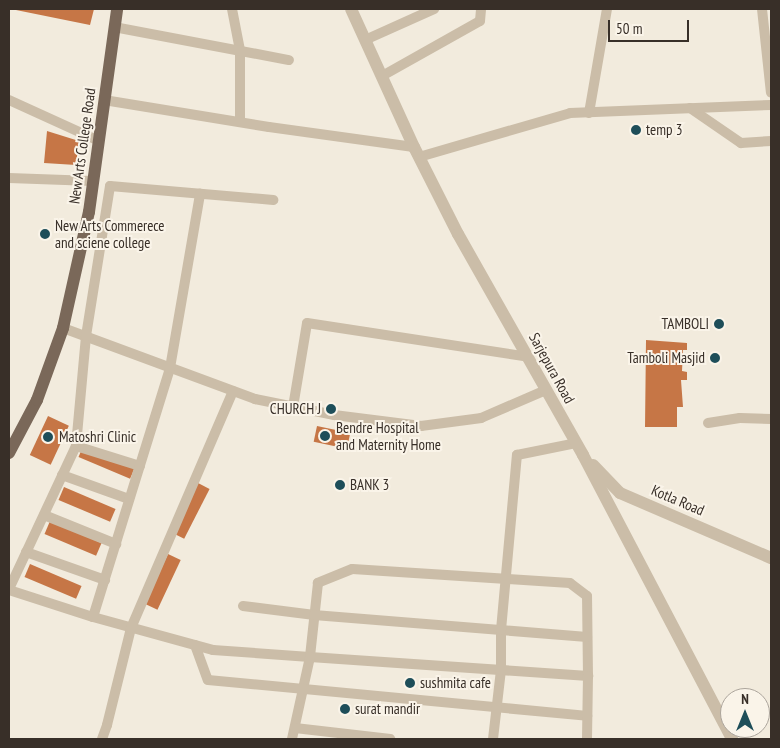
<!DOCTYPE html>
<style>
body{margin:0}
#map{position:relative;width:780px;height:748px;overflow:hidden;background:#f2ebdd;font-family:"PT Sans Narrow",sans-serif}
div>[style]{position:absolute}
.building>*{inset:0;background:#c67646;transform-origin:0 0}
.minor>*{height:10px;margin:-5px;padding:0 5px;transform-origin:5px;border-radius:5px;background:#cbbda8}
.tertiary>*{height:12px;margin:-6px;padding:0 6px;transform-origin:6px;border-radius:6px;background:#cbbda8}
.primary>*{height:12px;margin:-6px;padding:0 6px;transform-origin:6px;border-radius:6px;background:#7a6859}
.dots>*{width:14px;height:14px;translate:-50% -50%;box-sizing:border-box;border:2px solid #faf4e9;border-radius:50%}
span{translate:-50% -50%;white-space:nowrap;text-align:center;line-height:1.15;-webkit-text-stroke:4px #faf4e9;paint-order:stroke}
.poi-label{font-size:15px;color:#382f28}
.left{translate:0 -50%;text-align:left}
.right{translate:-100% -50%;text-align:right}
.street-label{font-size:15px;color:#382f28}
.frame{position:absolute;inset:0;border:10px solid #382f28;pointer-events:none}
.north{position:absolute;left:720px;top:688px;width:50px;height:50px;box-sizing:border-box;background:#faf4e9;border:1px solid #aca59c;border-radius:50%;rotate:0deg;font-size:14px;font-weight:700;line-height:20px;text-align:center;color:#382f28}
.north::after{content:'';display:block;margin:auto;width:18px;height:22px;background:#1e4e59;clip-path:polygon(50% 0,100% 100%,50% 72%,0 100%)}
.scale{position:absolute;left:608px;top:20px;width:81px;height:22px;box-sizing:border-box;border:2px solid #382f28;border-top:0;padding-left:6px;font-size:15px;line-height:18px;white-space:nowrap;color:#382f28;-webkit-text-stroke:4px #faf4e9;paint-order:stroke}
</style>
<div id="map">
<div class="building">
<div style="clip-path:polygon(11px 9px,94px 9px,90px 25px)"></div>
<div style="clip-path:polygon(47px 131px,79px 141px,76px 165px,44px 163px)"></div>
<div style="clip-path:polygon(646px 340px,687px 343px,687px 350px,683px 350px,682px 371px,687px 372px,687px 380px,681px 380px,683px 407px,677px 407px,677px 427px,645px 427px)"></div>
<div style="left:48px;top:416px;width:23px;height:43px;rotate:25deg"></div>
<div style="left:317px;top:426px;width:34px;height:16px;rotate:12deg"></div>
<div style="left:84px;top:444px;width:56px;height:14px;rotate:23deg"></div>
<div style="left:198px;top:483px;width:13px;height:56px;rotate:27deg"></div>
<div style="left:64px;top:487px;width:56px;height:14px;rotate:23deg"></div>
<div style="left:50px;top:521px;width:56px;height:14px;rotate:23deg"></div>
<div style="left:168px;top:554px;width:14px;height:55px;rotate:25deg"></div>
<div style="left:30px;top:564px;width:56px;height:14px;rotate:23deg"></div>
</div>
<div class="minor">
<div style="left:232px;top:9px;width:42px;rotate:79deg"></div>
<div style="left:240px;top:50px;width:72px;rotate:90deg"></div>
<div style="left:762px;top:9px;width:84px;rotate:83.9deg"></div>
<div style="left:114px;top:27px;width:178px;rotate:10.7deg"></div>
<div style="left:365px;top:40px;width:76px;rotate:-24.2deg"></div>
<div style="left:382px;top:76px;width:112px;rotate:-29.3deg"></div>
<div style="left:480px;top:21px;width:12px;rotate:-85deg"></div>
<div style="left:9px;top:100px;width:99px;rotate:24.5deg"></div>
<div style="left:104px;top:100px;width:167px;rotate:9.3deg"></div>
<div style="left:269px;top:127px;width:146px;rotate:7.9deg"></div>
<div style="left:690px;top:108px;width:62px;rotate:34.5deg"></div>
<div style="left:741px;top:143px;width:30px;rotate:-4deg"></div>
<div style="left:589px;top:113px;width:106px;rotate:-80.2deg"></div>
<div style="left:419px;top:157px;width:157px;rotate:-16.2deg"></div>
<div style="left:570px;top:113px;width:201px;rotate:-2.3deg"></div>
<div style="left:9px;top:178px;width:84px;rotate:2deg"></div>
<div style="left:63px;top:328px;width:205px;rotate:20.3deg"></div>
<div style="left:255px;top:399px;width:81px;rotate:11.4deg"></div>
<div style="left:334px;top:415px;width:88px;rotate:7.2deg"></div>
<div style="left:421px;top:426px;width:61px;rotate:-7.6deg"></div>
<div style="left:481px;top:418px;width:71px;rotate:-23.3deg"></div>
<div style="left:293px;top:407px;width:85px;rotate:-80.5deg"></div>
<div style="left:307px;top:323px;width:224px;rotate:8.7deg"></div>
<div style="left:708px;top:423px;width:32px;rotate:-9deg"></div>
<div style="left:740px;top:418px;width:31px;rotate:2deg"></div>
<div style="left:76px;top:446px;width:67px;rotate:17.4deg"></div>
<div style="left:62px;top:475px;width:71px;rotate:19.7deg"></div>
<div style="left:44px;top:515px;width:78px;rotate:21.9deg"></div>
<div style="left:26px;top:552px;width:84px;rotate:19.5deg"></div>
<div style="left:9px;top:589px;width:158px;rotate:-64.9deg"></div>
<div style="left:76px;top:446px;width:110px;rotate:-84.8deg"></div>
<div style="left:86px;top:336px;width:152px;rotate:-80.9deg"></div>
<div style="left:110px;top:186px;width:164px;rotate:4.9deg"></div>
<div style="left:9px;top:590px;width:88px;rotate:17.8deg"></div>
<div style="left:93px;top:617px;width:124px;rotate:15.4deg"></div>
<div style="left:213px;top:650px;width:97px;rotate:4.1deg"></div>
<div style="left:310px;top:657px;width:279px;rotate:3.9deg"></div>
<div style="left:588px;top:676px;width:80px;rotate:-90.7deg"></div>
<div style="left:587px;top:596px;width:21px;rotate:-143deg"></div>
<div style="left:570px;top:583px;width:218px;rotate:-176.3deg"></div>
<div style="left:352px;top:569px;width:37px;rotate:158deg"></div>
<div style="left:318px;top:583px;width:74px;rotate:96.2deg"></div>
<div style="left:310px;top:657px;width:84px;rotate:102.4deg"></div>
<div style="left:243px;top:606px;width:72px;rotate:7.2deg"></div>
<div style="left:314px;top:615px;width:274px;rotate:4.6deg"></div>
<div style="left:93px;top:617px;width:261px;rotate:-72.8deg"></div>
<div style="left:170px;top:368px;width:177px;rotate:-80.2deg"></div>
<div style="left:195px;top:645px;width:37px;rotate:70deg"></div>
<div style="left:208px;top:680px;width:381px;rotate:5.4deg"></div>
<div style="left:295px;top:728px;width:96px;rotate:6.6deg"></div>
<div style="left:102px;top:739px;width:15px;rotate:-70deg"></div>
<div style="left:107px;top:725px;width:100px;rotate:-76.1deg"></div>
<div style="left:131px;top:628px;width:258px;rotate:-66.7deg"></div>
<div style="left:493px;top:739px;width:69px;rotate:-83.4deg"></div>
<div style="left:501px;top:670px;width:40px;rotate:-90deg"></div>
<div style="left:501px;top:630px;width:176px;rotate:-84.8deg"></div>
<div style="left:517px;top:455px;width:60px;rotate:-11.5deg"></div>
<div style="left:587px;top:739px;width:63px;rotate:-89.1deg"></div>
</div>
<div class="tertiary">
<div style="left:351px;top:9px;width:152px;rotate:65.5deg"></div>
<div style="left:414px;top:147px;width:97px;rotate:63.2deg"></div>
<div style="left:458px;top:234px;width:254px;rotate:60.5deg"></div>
<div style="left:583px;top:455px;width:321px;rotate:62.3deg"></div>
<div style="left:593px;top:465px;width:39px;rotate:46deg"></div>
<div style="left:620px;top:493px;width:164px;rotate:23.3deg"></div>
</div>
<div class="primary">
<div style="left:9px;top:453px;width:60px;rotate:-62.2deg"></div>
<div style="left:37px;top:400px;width:77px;rotate:-70.1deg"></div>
<div style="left:63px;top:328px;width:119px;rotate:-77.4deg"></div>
<div style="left:89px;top:212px;width:205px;rotate:-82.1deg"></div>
</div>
<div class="dots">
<div style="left:636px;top:130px;background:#1e4e59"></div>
<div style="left:45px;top:234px;background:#1e4e59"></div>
<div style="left:719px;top:324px;background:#1e4e59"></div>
<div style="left:715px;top:358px;background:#1e4e59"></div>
<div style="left:331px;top:409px;background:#1e4e59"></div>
<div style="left:325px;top:436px;background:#1e4e59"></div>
<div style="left:48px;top:437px;background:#1e4e59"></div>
<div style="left:340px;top:485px;background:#1e4e59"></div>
<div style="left:410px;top:683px;background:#1e4e59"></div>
<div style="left:345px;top:709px;background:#1e4e59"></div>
</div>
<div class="poi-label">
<span class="left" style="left:646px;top:130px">temp 3</span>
<span class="left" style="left:55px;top:234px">New Arts Commerece<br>and sciene college</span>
<span class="right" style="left:709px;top:324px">TAMBOLI</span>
<span class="right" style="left:705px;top:358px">Tamboli Masjid</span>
<span class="right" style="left:321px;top:409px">CHURCH J</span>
<span class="left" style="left:336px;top:436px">Bendre Hospital<br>and Maternity Home</span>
<span class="left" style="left:59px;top:437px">Matoshri Clinic</span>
<span class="left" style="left:350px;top:485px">BANK 3</span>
<span class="left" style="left:420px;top:683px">sushmita cafe</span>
<span class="left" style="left:355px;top:709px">surat mandir</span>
</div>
<div class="street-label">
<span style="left:82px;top:146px;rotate:-82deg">New Arts College Road</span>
<span style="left:552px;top:368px;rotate:61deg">Sarjepura Road</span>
<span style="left:678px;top:500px;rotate:23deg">Kotla Road</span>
</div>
<div class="frame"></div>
<div class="north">N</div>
<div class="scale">50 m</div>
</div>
